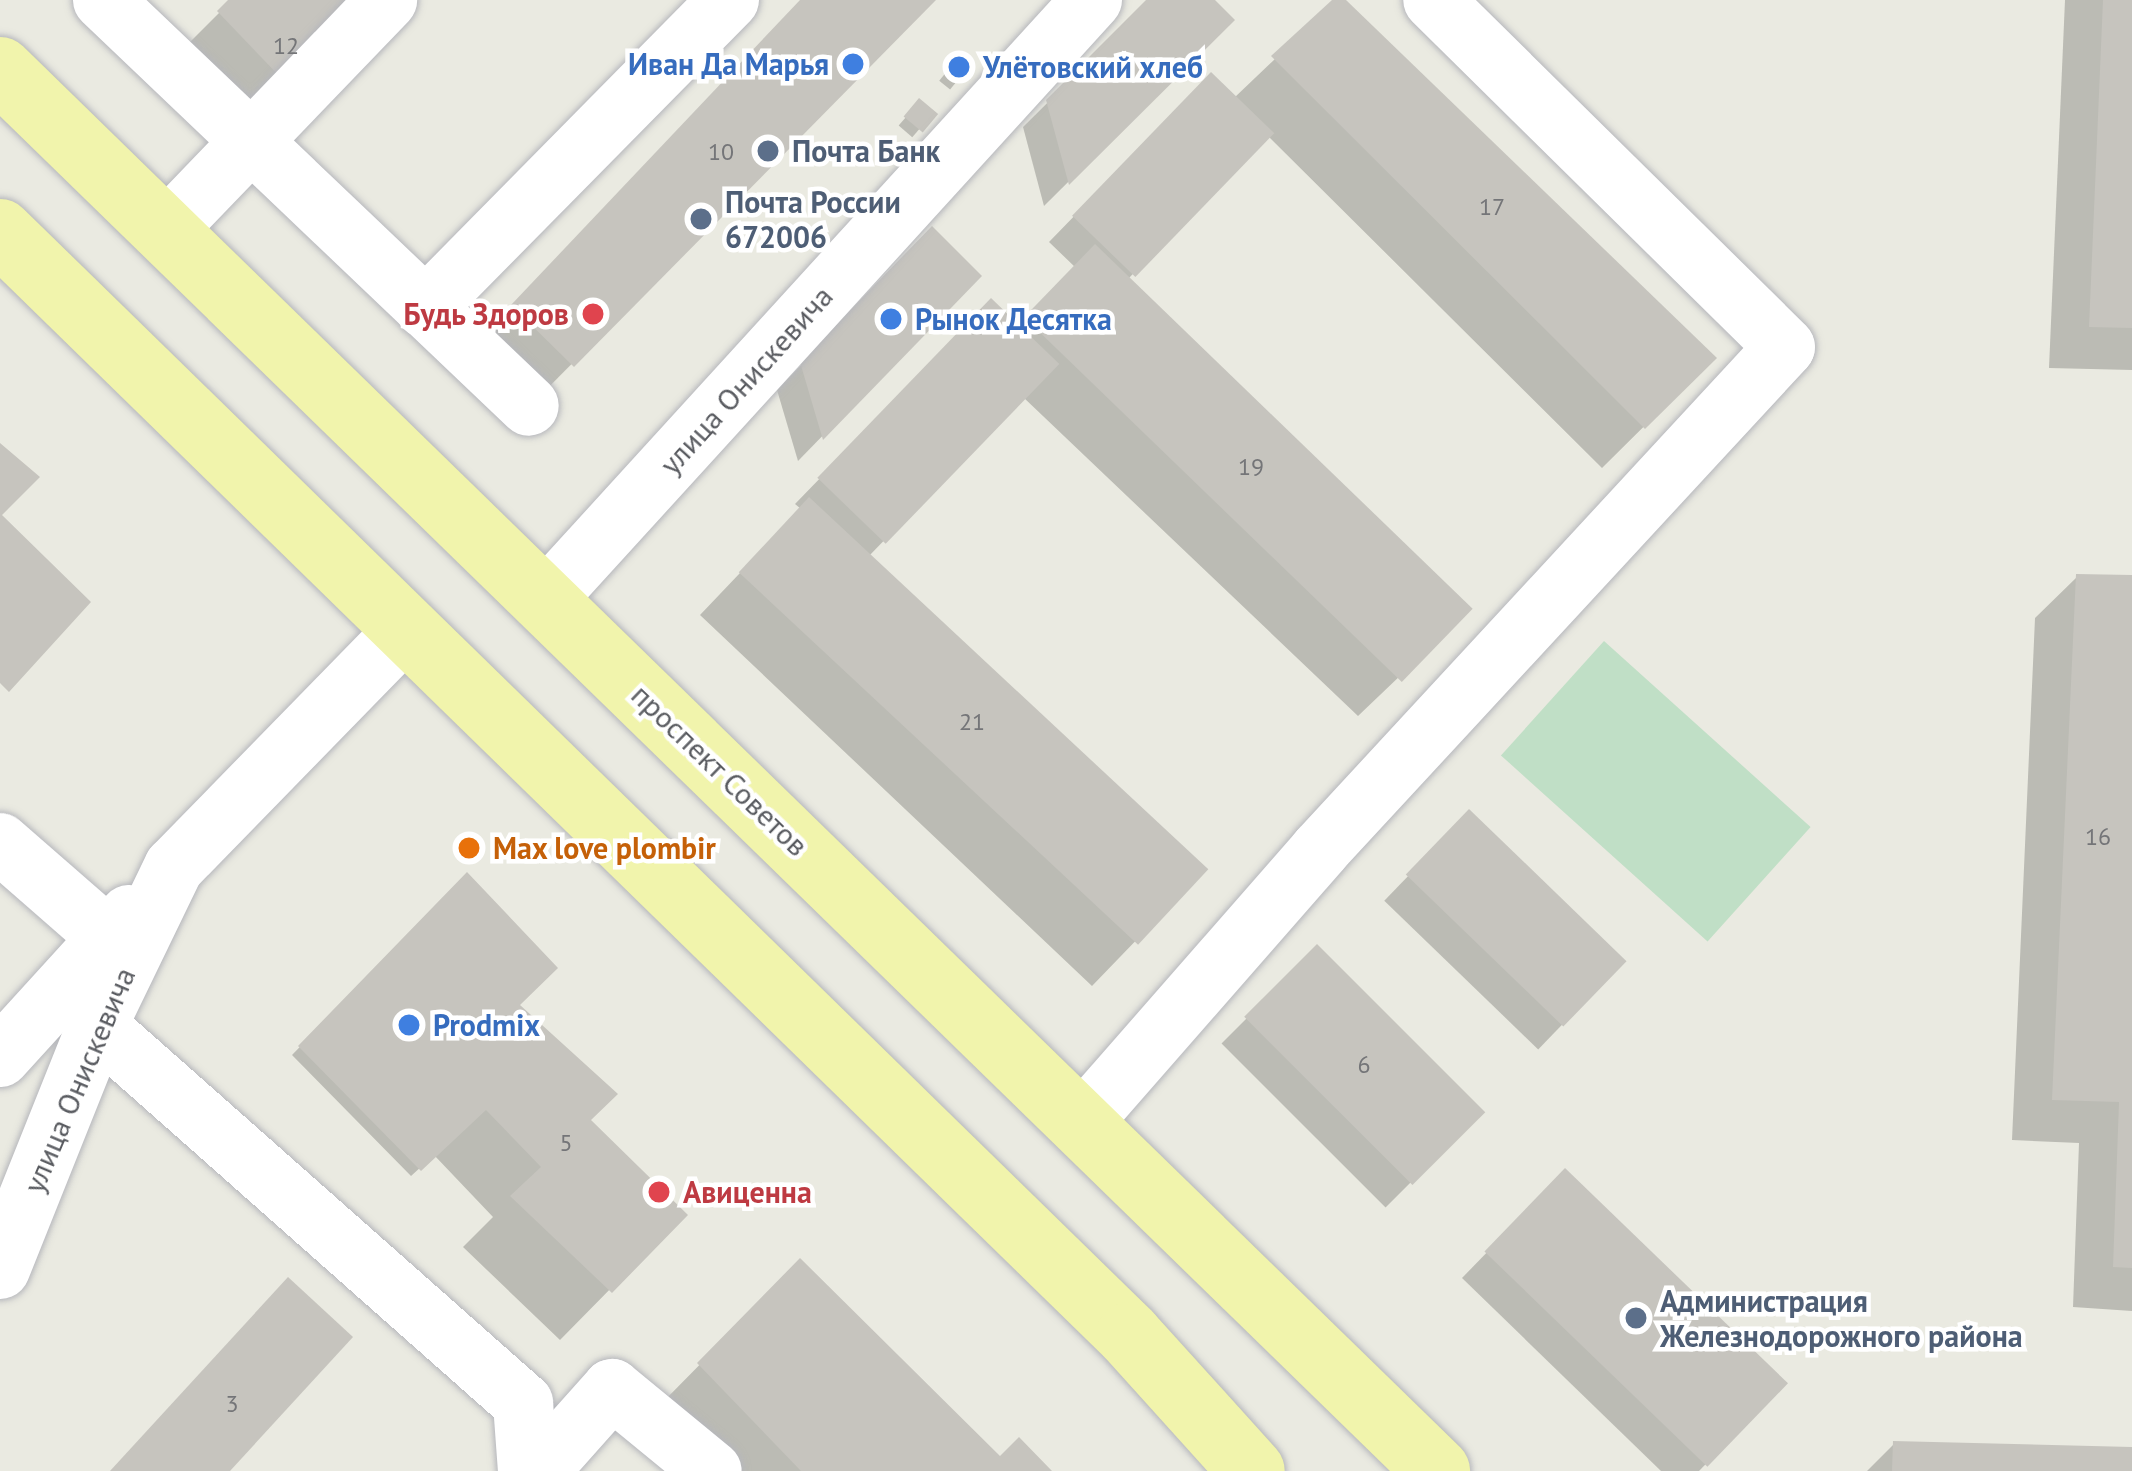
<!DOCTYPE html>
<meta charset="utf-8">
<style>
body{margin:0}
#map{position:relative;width:2132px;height:1471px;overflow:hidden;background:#eaeae1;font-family:"PT Sans",sans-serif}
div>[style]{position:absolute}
.green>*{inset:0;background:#c0dfc6;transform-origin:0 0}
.shadow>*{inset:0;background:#0003;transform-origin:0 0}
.building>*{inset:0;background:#c6c4be;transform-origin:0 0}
.roads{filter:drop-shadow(0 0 3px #b6b7bc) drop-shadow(0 0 3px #b6b7bc)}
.minor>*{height:60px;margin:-30px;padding:0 30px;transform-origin:30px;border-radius:30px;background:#fff}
.major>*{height:66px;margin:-33px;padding:0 33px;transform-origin:33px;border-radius:33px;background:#f1f4ac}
.dots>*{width:33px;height:33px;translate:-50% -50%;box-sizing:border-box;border:6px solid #fff;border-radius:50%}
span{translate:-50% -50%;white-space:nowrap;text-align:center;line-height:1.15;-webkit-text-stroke:9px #fff;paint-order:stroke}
.number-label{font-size:24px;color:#747578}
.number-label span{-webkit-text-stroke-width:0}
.shop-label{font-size:30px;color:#366cbe;font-weight:700}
.right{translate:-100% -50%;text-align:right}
.left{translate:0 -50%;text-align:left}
.service-label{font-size:30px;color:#4e5e75;font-weight:700}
.health-label{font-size:30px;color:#be3a42;font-weight:700}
.street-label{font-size:30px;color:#595b60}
.food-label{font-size:30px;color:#c56008;font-weight:700}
</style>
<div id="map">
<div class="green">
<div style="left:1604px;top:641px;width:278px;height:154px;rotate:42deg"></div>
</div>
<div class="shadow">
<div style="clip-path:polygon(232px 0,362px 0,242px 121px,178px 54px)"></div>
<div style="clip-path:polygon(802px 0,932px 0,530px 406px,472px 348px)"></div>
<div style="clip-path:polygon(1151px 0,1211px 0,1231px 20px,1044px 206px,1023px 127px)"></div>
<div style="clip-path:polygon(1337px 0,1713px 358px,1602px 468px,1268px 136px,1127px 280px,1424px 653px,1358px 716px,1023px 397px,868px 557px,1202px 872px,1092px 986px,700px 615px,801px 509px,795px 504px,991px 302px,1019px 330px,1076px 268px,1049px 242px,1187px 100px,1234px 98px)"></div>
<div style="clip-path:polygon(2065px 0,2132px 0,2132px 370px,2049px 368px)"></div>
<div style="left:960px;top:55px;width:14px;height:33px;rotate:39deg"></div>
<div style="left:919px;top:102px;width:18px;height:31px;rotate:41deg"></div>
<div style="clip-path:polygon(908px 255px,978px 276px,798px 461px,777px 390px)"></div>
<div style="clip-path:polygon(2077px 577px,2132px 578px,2132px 1311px,2073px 1307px,2079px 1143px,2012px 1140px,2035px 618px)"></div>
<div style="left:1469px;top:813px;width:214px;height:122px;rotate:44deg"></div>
<div style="clip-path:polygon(467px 876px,516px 1005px,587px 1120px,683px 1215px,560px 1340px,463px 1247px,493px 1217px,434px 1155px,411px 1176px,292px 1055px)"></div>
<div style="left:1317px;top:948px;width:232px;height:135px;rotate:45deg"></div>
<div style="clip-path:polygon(1565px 1172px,1784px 1384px,1699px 1471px,1661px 1471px,1462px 1278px)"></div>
<div style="clip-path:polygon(800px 1263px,1000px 1460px,1048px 1471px,720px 1471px,658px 1407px)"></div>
<div style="clip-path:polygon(1894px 1444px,2132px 1450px,2132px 1471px,1867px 1471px)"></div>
</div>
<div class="building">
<div style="clip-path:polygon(228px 0,366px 0,285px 82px,217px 11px)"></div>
<div style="clip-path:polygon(800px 0,936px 0,574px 367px,511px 305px)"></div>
<div style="clip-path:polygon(1146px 0,1215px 0,1235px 20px,1069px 185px,1046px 100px)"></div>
<div style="clip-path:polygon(1332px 0,1346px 0,1717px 358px,1645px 429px,1271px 56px)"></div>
<div style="clip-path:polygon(2103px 0,2132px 0,2132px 328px,2089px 327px)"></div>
<div style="left:960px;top:51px;width:20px;height:25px;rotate:41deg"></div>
<div style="left:1211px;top:72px;width:88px;height:200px;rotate:44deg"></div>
<div style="left:919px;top:98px;width:25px;height:24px;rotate:40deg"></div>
<div style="clip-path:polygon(932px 226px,982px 276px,823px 440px,800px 362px)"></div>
<div style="left:1095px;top:244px;width:525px;height:102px;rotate:44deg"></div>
<div style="left:991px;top:298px;width:95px;height:250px;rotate:44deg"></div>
<div style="clip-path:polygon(0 443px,40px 477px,2px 515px,91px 602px,9px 692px,0 683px)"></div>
<div style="left:809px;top:497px;width:546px;height:103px;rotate:43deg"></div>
<div style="clip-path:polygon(2076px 574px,2132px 575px,2132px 1268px,2113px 1267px,2119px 1102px,2052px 1100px)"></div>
<div style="left:1469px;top:809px;width:219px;height:91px;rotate:44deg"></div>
<div style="clip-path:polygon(467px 872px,558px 968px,520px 1005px,618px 1094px,591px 1120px,688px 1215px,612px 1293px,510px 1196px,541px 1167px,486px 1110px,421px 1171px,298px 1046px)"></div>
<div style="left:1317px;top:944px;width:238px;height:103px;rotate:45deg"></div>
<div style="left:1565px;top:1168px;width:310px;height:116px;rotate:44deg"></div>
<div style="clip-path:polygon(800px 1258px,1000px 1456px,1019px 1437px,1052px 1471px,801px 1471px,697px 1363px)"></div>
<div style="clip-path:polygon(288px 1277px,353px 1337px,230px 1471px,110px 1471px)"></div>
<div style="clip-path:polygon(1893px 1441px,2132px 1447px,2132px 1471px,1892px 1471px)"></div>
</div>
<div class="roads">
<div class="minor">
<div style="left:103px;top:0;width:588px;rotate:43.62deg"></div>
<div style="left:166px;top:230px;width:319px;rotate:-46.1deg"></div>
<div style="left:425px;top:308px;width:433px;rotate:-45.4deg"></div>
<div style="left:545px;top:600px;width:812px;rotate:-47.65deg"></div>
<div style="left:0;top:843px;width:145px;rotate:41.1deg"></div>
<div style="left:97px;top:1026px;width:569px;rotate:41.51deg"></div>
<div style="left:523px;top:1403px;width:68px;rotate:85.8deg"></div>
<div style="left:0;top:1057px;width:192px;rotate:-47.7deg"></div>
<div style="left:1083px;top:1121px;width:359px;rotate:-48.8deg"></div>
<div style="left:1319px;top:851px;width:686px;rotate:-47.24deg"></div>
<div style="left:1785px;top:347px;width:494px;rotate:-135.4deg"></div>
<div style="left:0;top:1269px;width:262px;rotate:-68.2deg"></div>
<div style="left:97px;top:1026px;width:177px;rotate:-64.2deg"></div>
<div style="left:174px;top:867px;width:332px;rotate:-45.7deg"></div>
<div style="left:539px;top:1471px;width:110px;rotate:-48.3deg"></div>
<div style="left:612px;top:1389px;width:129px;rotate:39.4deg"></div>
</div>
<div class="major">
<div style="left:0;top:70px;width:2007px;rotate:44.27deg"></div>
<div style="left:0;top:232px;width:1578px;rotate:44.33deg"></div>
<div style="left:1129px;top:1335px;width:183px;rotate:47.9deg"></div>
</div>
</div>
<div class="dots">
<div style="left:853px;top:64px;background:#3f7fe0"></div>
<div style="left:959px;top:67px;background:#3f7fe0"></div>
<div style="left:768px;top:151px;background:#5c6f8a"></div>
<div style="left:701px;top:219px;background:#5c6f8a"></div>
<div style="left:593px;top:314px;background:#e0444e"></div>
<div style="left:891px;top:319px;background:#3f7fe0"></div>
<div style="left:469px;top:848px;background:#e8710a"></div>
<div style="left:409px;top:1025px;background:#3f7fe0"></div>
<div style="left:659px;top:1192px;background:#e0444e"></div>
<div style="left:1636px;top:1318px;background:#5c6f8a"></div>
</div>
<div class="number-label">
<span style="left:286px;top:46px">12</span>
<span style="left:721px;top:152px">10</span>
<span style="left:1492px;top:207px">17</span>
<span style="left:1251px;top:467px">19</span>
<span style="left:972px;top:722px">21</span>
<span style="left:2098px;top:837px">16</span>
<span style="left:1364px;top:1065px">6</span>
<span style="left:566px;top:1143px">5</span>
<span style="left:232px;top:1404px">3</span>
</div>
<div class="shop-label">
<span class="right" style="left:829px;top:64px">Иван Да Марья</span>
<span class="left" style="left:983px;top:67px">Улётовский хлеб</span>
<span class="left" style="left:915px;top:319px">Рынок Десятка</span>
<span class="left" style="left:433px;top:1025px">Prodmix</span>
</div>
<div class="service-label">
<span class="left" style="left:792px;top:151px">Почта Банк</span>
<span class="left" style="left:725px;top:219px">Почта России<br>672006</span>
<span class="left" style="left:1660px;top:1318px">Администрация<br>Железнодорожного района</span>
</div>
<div class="health-label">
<span class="right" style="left:569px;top:314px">Будь Здоров</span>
<span class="left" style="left:683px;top:1192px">Авиценна</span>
</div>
<div class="street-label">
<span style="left:746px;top:380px;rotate:-48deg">улица Онискевича</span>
<span style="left:720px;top:770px;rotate:44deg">проспект Советов</span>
<span style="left:79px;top:1080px;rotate:-67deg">улица Онискевича</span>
</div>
<div class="food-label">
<span class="left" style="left:493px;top:848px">Max love plombir</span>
</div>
</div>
